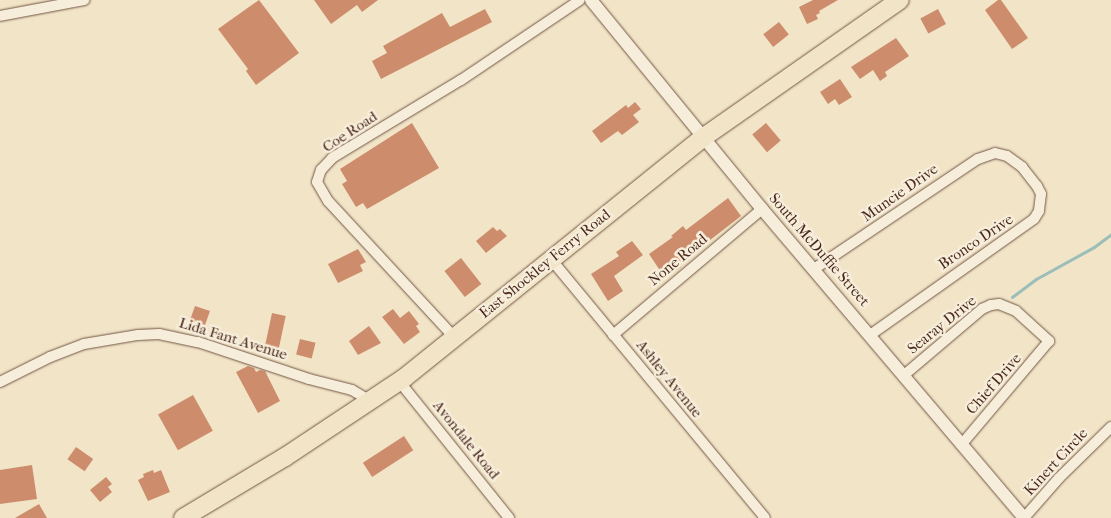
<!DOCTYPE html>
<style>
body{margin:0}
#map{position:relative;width:1111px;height:518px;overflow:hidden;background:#f1e4c7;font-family:"IM FELL French Canon",serif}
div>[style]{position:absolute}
.stream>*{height:3px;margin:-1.5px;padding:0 1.5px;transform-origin:1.5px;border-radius:1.5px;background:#9bbeb9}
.building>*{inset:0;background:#cd8d6c;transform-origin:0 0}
.roads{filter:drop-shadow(0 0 1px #735644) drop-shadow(0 0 1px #735644)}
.minor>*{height:10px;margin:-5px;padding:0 5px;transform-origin:5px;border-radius:5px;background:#f6eddb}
.tertiary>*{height:12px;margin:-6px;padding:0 6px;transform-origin:6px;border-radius:6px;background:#f6eddb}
.trunk>*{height:18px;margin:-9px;padding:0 9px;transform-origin:9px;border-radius:9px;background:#f1e4c7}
span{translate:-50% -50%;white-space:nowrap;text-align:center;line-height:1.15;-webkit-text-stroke:5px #f6eddb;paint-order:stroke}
.street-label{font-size:15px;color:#492719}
</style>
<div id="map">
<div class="stream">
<div style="left:1012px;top:297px;width:30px;rotate:-37deg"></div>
<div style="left:1036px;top:279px;width:66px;rotate:-28.9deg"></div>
<div style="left:1094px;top:247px;width:21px;rotate:-37deg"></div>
</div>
<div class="building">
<div style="clip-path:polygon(259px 0,299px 53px,256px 85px,246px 71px,248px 69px,218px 29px)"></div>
<div style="clip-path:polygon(314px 0,378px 0,362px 12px,357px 5px,331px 24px)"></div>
<div style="clip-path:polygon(813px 0,838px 0,819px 11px,820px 13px,816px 15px,818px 19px,807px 24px,799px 7px)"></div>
<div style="clip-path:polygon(998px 0,1001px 0,1028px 38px,1012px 49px,985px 10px)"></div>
<div style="clip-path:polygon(485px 9px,492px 22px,381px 79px,372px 61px,387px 53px,383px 46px,442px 13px,450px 27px)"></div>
<div style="left:938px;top:9px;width:17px;height:20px;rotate:62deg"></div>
<div style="left:779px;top:22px;width:16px;height:20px;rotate:52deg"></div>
<div style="clip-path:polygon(896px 38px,909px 56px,885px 72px,887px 76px,880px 81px,873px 70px,860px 79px,851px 67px)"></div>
<div style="clip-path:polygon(840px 79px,852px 97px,839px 105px,835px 99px,828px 104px,820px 92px)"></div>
<div style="clip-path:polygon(635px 102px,641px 109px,633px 115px,639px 122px,622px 135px,618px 131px,601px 143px,592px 131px,626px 105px,628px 108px)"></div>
<div style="clip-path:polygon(412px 123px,439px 168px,367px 209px,363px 203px,356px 207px,342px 184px,347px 181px,340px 169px)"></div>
<div style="left:766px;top:123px;width:23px;height:18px;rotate:50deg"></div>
<div style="clip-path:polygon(728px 198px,741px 216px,705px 244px,701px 238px,684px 252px,689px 259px,680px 265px,681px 267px,665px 278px,649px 254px,673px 237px,671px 236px,683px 226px,686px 230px)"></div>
<div style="clip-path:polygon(493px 227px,497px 231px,500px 229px,507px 236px,486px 253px,476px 241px)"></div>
<div style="clip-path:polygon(632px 241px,643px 255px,614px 276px,623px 291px,608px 301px,591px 274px,619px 256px,616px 252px)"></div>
<div style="clip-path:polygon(358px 249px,366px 262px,360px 265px,363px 271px,338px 283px,328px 264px)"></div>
<div style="left:461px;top:258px;width:33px;height:21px;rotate:52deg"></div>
<div style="clip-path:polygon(195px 306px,210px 311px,205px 325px,189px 323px)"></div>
<div style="clip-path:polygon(393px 309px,400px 318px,409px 311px,419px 324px,416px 326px,420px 332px,404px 344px,382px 317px)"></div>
<div style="left:272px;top:313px;width:14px;height:35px;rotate:12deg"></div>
<div style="clip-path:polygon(369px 326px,381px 343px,358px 355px,349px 341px)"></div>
<div style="left:300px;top:339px;width:16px;height:16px;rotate:14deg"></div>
<div style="clip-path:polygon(248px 366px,254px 368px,256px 372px,260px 370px,265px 371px,280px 401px,258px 413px,236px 372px)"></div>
<div style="left:193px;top:395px;width:41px;height:40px;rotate:61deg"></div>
<div style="left:404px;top:436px;width:17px;height:49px;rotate:57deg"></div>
<div style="left:76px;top:447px;width:21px;height:15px;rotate:35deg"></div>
<div style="clip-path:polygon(32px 465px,37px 499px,0 504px,0 470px)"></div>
<div style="clip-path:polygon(153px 470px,154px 473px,161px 470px,170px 492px,148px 501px,138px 480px,144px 477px,143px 474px)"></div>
<div style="clip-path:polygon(106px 477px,112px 484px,108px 487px,112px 492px,100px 502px,90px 490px)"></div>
<div style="clip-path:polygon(39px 504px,47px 518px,15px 518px)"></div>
</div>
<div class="roads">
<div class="minor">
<div style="left:0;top:16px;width:86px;rotate:-10.7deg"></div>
<div style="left:550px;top:258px;width:337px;rotate:50.4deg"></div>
<div style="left:814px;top:269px;width:197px;rotate:-33.9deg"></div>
<div style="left:978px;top:159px;width:18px;rotate:-19deg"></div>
<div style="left:995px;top:153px;width:12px;rotate:14deg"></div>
<div style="left:1007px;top:156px;width:19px;rotate:36deg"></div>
<div style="left:1022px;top:167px;width:24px;rotate:52deg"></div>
<div style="left:1037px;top:186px;width:9px;rotate:63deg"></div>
<div style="left:1041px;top:194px;width:17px;rotate:97deg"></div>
<div style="left:1039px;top:211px;width:9px;rotate:122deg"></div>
<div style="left:1034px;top:219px;width:201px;rotate:144.7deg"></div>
<div style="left:613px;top:335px;width:195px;rotate:-40.2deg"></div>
<div style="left:454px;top:337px;width:185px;rotate:-132.8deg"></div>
<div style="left:328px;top:201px;width:22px;rotate:-120deg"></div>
<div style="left:317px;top:182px;width:13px;rotate:-72deg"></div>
<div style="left:321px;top:170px;width:16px;rotate:-47deg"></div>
<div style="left:332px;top:158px;width:151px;rotate:-31.2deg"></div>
<div style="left:461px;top:80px;width:143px;rotate:-33.9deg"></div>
<div style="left:903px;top:376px;width:104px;rotate:-40.3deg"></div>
<div style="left:982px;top:309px;width:10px;rotate:-24deg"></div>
<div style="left:991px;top:305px;width:8px;rotate:-7deg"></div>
<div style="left:999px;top:304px;width:18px;rotate:22deg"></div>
<div style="left:1016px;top:311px;width:45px;rotate:42.3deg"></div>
<div style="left:1049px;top:341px;width:136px;rotate:130.2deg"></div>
<div style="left:399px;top:381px;width:176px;rotate:51.2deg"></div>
<div style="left:0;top:382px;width:56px;rotate:-26.6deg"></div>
<div style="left:50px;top:357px;width:36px;rotate:-21deg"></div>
<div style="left:84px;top:344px;width:55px;rotate:-9.5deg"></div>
<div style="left:138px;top:335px;width:21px;rotate:-3deg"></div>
<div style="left:159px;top:334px;width:40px;rotate:12deg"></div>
<div style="left:198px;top:342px;width:117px;rotate:18.4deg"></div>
<div style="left:309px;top:379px;width:44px;rotate:14.3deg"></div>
<div style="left:352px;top:390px;width:21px;rotate:31deg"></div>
<div style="left:1024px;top:518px;width:53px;rotate:-48.8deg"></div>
<div style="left:1059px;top:478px;width:73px;rotate:-44.4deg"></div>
</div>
<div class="tertiary">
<div style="left:591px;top:0;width:270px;rotate:50.7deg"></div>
<div style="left:762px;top:209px;width:405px;rotate:49.7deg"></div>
</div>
<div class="trunk">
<div style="left:183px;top:518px;width:119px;rotate:-30.9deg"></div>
<div style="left:285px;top:457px;width:143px;rotate:-33.6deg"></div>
<div style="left:404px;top:378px;width:385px;rotate:-38.8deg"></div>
<div style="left:704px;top:137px;width:239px;rotate:-35deg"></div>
</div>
</div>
<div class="street-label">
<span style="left:350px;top:132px;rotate:-33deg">Coe Road</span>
<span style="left:900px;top:193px;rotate:-35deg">Muncie Drive</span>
<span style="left:976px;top:242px;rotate:-34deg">Bronco Drive</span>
<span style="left:819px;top:250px;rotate:49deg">South McDuffie Street</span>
<span style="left:678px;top:260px;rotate:-40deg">None Road</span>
<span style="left:545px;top:264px;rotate:-39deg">East Shockley Ferry Road</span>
<span style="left:942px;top:325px;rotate:-39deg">Searay Drive</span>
<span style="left:233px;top:339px;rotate:17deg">Lida Fant Avenue</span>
<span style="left:669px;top:379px;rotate:51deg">Ashley Avenue</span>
<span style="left:994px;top:384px;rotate:-49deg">Chief Drive</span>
<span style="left:466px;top:440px;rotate:51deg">Avondale Road</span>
<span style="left:1056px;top:462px;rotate:-47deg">Kinert Circle</span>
</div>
</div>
